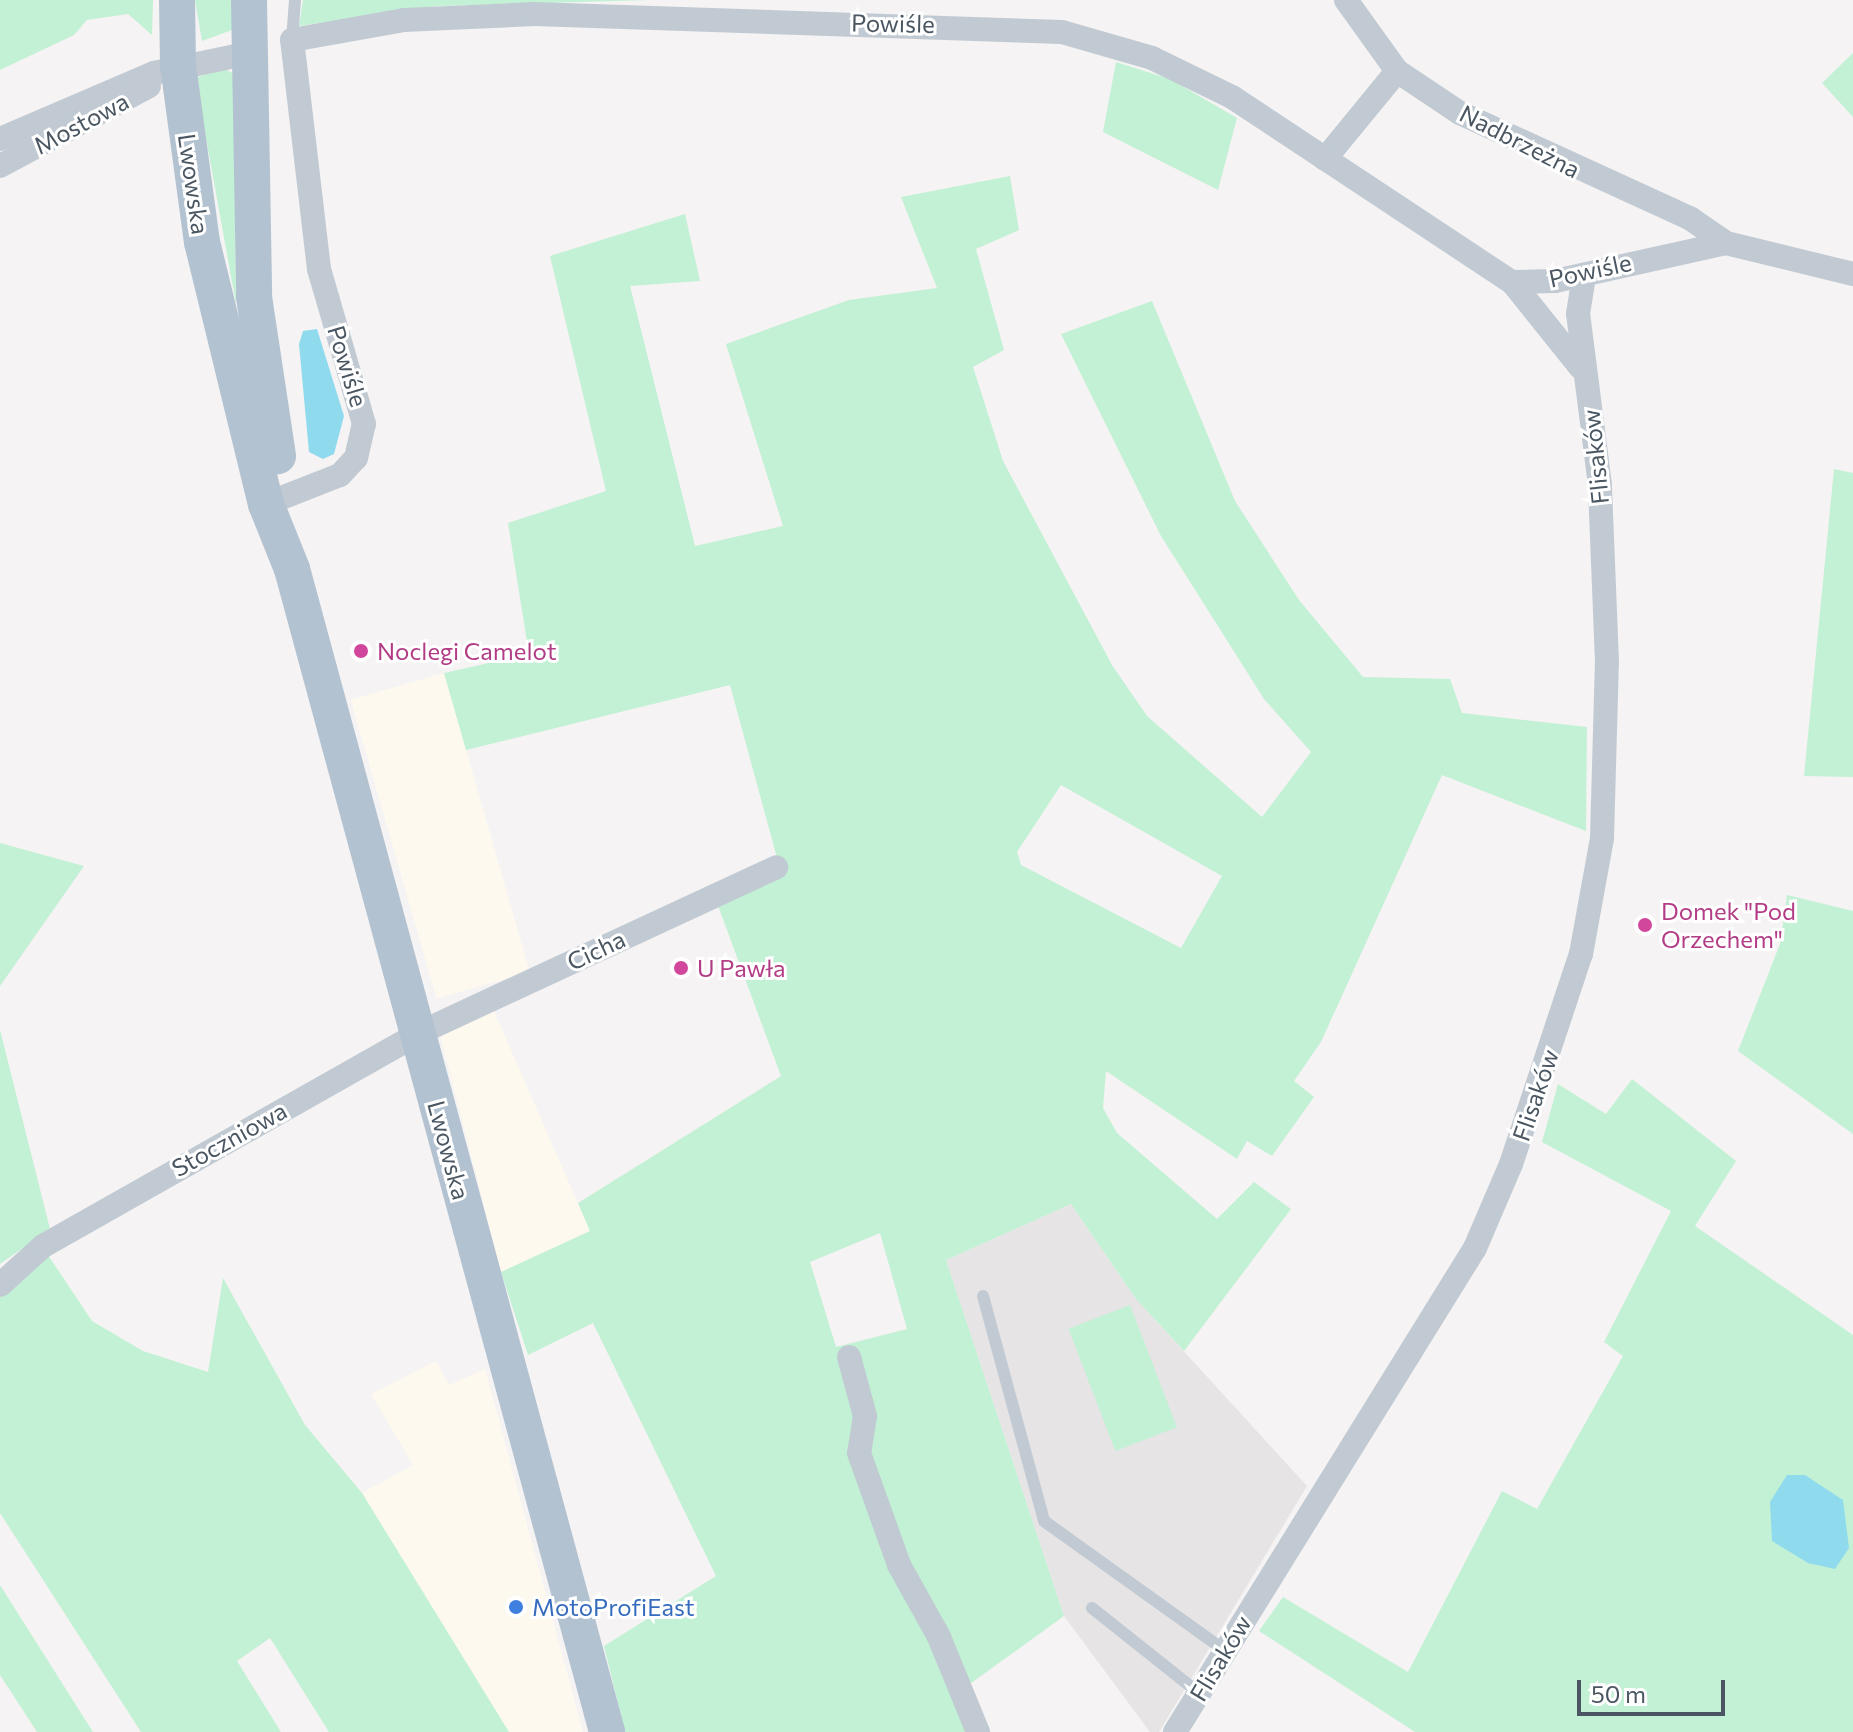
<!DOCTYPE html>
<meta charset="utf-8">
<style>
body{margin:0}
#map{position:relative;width:1853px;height:1732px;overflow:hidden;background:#f5f3f3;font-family:Commissioner,sans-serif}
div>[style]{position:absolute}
.commercial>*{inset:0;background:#fdf9ef;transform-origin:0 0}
.education>*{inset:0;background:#e6e4e5}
.green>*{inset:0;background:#c3f1d5;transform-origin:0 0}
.water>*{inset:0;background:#90daee}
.lane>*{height:12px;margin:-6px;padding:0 6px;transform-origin:6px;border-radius:6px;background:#c1cad2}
.street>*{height:24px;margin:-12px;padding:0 12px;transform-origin:12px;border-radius:12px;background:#c1cad2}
.primary>*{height:36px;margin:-18px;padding:0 18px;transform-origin:18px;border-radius:18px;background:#b3c2d1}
.dots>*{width:22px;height:22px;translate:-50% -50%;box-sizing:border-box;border:4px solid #fff;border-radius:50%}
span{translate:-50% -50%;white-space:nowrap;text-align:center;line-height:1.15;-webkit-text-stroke:6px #fff;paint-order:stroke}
.street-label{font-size:24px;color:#4a5661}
.hotel-label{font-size:24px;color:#b23c85}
.left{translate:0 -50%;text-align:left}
.shop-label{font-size:24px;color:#366cbe}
.scale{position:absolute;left:1577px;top:1680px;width:148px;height:36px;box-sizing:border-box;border:4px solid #4a5661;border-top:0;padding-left:10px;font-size:24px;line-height:28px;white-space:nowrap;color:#4a5661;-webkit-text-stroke:6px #fff;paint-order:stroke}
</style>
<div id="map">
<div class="commercial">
<div style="left:444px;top:673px;width:311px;height:97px;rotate:74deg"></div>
<div style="clip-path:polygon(493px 1009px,590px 1231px,501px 1272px,439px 1031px)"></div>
<div style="clip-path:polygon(436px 1361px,449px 1385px,485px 1369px,583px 1732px,509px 1732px,362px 1493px,413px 1465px,371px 1394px)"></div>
</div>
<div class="education">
<div style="clip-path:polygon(1071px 1204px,1136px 1299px,1307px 1486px,1159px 1732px,1150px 1732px,1064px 1616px,946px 1260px)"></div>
</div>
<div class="green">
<div style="clip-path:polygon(0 0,153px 0,152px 35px,128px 14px,87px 20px,74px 35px,0 70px)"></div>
<div style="clip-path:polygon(195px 0,237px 0,232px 30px,202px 41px)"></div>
<div style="clip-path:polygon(303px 0,649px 0,437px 6px,299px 26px)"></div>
<div style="clip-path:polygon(1853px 53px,1853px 117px,1822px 83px)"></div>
<div style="clip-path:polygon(1116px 62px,1170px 79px,1237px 118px,1218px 190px,1103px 132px)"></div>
<div style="clip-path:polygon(221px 67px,234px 74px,236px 304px,199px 99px,198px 77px)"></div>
<div style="clip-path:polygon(evenodd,1010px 176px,1019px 230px,976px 249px,1004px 350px,973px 367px,1003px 461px,1112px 665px,1147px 716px,1262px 817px,1311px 752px,1264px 699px,1161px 536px,1061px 334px,1152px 301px,1235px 501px,1299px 600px,1363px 677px,1450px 679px,1462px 713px,1587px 727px,1586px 831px,1442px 775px,1321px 1042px,1294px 1081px,1314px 1097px,1272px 1156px,1247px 1141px,1237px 1159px,1106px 1071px,1103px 1108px,1117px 1133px,1217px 1219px,1254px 1182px,1291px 1209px,1184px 1351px,1136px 1299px,1071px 1204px,946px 1260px,1064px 1616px,967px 1686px,972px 1732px,625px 1732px,604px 1646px,716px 1576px,593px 1323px,528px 1355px,501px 1272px,590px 1231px,578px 1203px,781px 1076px,717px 903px,777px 858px,730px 685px,466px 750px,444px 673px,529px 654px,508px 523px,606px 491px,550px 256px,685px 214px,700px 281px,630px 286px,695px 546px,783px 526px,726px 344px,849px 300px,937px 288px,901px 197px,1010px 176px,1061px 785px,1222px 876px,1181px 948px,1021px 865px,1017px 852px,1061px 785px,1010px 176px,880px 1233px,907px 1329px,836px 1347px,810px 1262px,880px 1233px)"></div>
<div style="clip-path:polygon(1834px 469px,1853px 473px,1853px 777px,1804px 776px)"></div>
<div style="clip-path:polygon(0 843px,84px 866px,0 986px)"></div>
<div style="clip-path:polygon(1787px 895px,1853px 911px,1853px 1134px,1738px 1051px,1780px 944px)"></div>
<div style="clip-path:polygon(0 1030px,50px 1229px,0 1264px)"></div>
<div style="clip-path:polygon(1632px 1079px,1736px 1161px,1695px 1226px,1853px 1335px,1853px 1732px,1415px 1732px,1259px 1631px,1283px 1597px,1408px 1672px,1502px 1491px,1537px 1509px,1623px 1356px,1604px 1342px,1671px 1211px,1542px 1142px,1558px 1084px,1606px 1114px)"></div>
<div style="clip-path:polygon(48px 1255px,92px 1321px,143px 1351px,208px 1372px,223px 1278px,305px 1425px,362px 1493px,509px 1732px,329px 1732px,270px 1638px,237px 1661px,281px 1732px,141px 1732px,0 1513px,0 1296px)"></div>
<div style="left:1130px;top:1305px;width:131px;height:66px;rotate:69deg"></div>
<div style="clip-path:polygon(0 1585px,93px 1732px,37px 1732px,0 1675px)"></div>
</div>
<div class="water">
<div style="clip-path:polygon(317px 329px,344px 416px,334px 454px,323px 459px,309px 452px,299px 344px,303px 331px)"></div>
<div style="clip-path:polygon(1787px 1475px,1805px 1475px,1843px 1500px,1849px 1548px,1835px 1569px,1808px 1563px,1772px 1541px,1770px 1502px)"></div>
</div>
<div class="lane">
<div style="left:292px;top:40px;width:40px;rotate:-85.7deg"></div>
<div style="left:983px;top:1296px;width:233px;rotate:74.8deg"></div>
<div style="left:1044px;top:1521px;width:221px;rotate:35.6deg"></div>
<div style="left:1092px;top:1608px;width:137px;rotate:38.5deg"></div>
</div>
<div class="street">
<div style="left:1346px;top:0;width:87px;rotate:54.3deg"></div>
<div style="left:1397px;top:71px;width:76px;rotate:33.7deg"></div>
<div style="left:1460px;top:113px;width:254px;rotate:24.6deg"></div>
<div style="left:1691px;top:219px;width:42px;rotate:34.4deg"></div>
<div style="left:0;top:139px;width:168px;rotate:-23.2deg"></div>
<div style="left:154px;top:73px;width:98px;rotate:-11.8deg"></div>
<div style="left:1325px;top:159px;width:114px;rotate:-50.7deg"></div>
<div style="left:0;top:166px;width:169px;rotate:-28.2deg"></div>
<div style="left:1512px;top:282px;width:109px;rotate:51.3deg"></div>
<div style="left:266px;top:504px;width:79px;rotate:-21.4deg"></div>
<div style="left:340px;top:475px;width:23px;rotate:-47deg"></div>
<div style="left:356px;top:458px;width:35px;rotate:-77deg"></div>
<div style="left:364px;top:424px;width:161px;rotate:-106.2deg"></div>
<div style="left:319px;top:269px;width:231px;rotate:-96.7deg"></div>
<div style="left:292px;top:40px;width:114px;rotate:-10.1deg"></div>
<div style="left:404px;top:20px;width:130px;rotate:-2.6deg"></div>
<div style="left:534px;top:14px;width:528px;rotate:1.95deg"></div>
<div style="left:1062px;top:32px;width:94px;rotate:16.1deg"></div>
<div style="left:1152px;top:58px;width:89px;rotate:26deg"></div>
<div style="left:1232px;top:97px;width:336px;rotate:33.5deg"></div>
<div style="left:1512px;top:282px;width:43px;rotate:-1.3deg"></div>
<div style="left:1555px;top:281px;width:175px;rotate:-12.5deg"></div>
<div style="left:1726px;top:243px;width:131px;rotate:13.7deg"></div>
<div style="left:0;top:1285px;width:58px;rotate:-42.2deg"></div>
<div style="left:43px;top:1246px;width:430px;rotate:-29.5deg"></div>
<div style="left:417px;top:1034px;width:396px;rotate:-24.9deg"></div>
<div style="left:849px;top:1357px;width:61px;rotate:74.8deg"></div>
<div style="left:865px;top:1416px;width:37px;rotate:99deg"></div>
<div style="left:859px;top:1453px;width:119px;rotate:70.3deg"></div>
<div style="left:899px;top:1565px;width:82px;rotate:60.9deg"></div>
<div style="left:939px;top:1637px;width:103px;rotate:67.7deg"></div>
<div style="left:1175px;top:1732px;width:569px;rotate:-58.21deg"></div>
<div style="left:1475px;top:1248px;width:91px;rotate:-66.8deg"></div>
<div style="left:1511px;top:1164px;width:221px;rotate:-71.6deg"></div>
<div style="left:1581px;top:954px;width:118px;rotate:-79.7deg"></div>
<div style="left:1602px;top:838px;width:176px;rotate:-88.4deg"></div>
<div style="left:1607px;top:662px;width:177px;rotate:-92.3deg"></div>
<div style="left:1600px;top:485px;width:172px;rotate:-97.3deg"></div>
<div style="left:1578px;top:314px;width:38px;rotate:-81deg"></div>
</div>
<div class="primary">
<div style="left:177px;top:0;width:65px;rotate:89.1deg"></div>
<div style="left:178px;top:65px;width:179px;rotate:82.3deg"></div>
<div style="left:202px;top:242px;width:270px;rotate:76.3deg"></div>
<div style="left:266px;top:504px;width:70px;rotate:68.2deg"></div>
<div style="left:292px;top:569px;width:1205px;rotate:74.84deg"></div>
<div style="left:249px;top:0;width:297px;rotate:89deg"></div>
<div style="left:254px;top:297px;width:161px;rotate:81.4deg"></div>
</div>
<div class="dots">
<div style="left:361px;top:651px;background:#d1479c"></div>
<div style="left:1645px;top:925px;background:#d1479c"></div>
<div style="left:681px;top:968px;background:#d1479c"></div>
<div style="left:516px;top:1607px;background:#3f7fe0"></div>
</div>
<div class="street-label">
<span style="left:893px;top:23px;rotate:1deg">Powiśle</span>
<span style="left:81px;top:123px;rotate:-28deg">Mostowa</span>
<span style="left:1520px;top:141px;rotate:27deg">Nadbrzeżna</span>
<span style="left:194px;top:184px;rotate:82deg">Lwowska</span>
<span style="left:1590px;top:270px;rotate:-12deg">Powiśle</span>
<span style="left:348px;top:366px;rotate:73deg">Powiśle</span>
<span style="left:1595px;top:457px;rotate:-96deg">Flisaków</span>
<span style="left:596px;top:950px;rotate:-25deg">Cicha</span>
<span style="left:1535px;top:1095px;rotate:-71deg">Flisaków</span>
<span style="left:229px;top:1139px;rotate:-29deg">Stoczniowa</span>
<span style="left:449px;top:1150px;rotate:75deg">Lwowska</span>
<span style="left:1220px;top:1658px;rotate:-59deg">Flisaków</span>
</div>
<div class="hotel-label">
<span class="left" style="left:377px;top:651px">Noclegi Camelot</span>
<span class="left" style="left:1661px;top:925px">Domek "Pod<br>Orzechem"</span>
<span class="left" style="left:697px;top:968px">U Pawła</span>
</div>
<div class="shop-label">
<span class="left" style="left:532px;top:1607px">MotoProfiEast</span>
</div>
<div class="scale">50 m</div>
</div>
